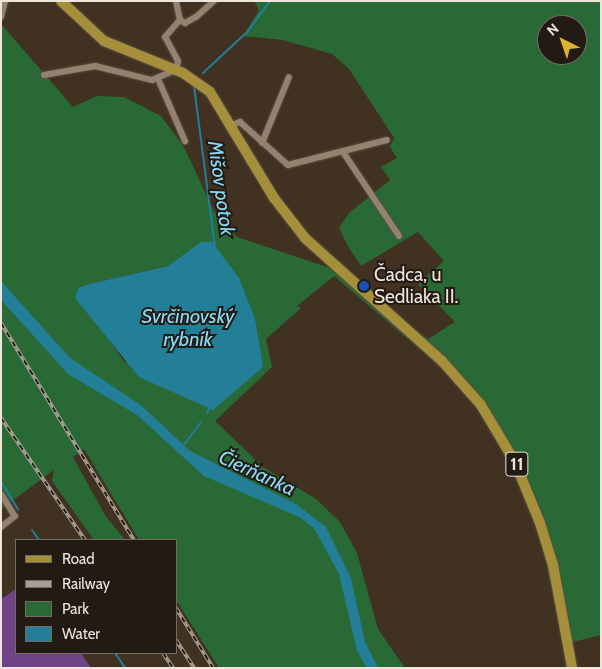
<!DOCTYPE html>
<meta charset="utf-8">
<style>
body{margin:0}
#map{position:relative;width:602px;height:669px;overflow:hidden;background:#403121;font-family:Cabin,sans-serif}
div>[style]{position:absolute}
.green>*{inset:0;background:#286935}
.water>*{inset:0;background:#237e98}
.stream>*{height:2px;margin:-1px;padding:0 1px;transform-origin:1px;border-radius:1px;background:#237e98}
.building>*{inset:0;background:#6f4486}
.roads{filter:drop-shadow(0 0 1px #5b4e40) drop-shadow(0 0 1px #5b4e40)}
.minor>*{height:6px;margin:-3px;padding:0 3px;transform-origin:3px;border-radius:3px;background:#948270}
.primary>*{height:10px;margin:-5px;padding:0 5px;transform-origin:5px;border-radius:5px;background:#a58f3a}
.rail>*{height:4px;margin-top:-2px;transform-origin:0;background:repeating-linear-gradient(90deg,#221b14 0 5.5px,#aa9e92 0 11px);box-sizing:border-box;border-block:1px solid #aa9e92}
.dots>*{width:14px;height:14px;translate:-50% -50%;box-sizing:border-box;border:2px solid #221b14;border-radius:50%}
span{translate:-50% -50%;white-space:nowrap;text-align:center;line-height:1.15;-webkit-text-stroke:4px #221b14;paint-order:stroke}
.shield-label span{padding:1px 4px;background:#221b14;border:1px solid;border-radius:4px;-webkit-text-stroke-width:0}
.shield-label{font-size:18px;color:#eee5db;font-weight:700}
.poi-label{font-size:19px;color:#eee5db}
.left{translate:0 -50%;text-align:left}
.water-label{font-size:20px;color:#8cdbf6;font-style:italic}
.frame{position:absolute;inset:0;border:2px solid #eee5db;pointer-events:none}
.legend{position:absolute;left:15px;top:539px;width:162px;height:115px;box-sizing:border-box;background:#221b14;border:1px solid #746c64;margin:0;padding:6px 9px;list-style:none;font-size:15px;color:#eee5db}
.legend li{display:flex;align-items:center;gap:10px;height:25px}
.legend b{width:25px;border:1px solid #746c64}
.north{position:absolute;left:537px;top:15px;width:50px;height:50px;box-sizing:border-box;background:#221b14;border:1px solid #746c64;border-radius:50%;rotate:319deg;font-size:14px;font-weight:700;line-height:20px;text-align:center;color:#eee5db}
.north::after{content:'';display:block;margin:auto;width:18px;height:22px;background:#dab333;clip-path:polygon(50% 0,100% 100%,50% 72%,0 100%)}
</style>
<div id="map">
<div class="green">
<div style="clip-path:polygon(evenodd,254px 1px,601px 1px,601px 635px,565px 644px,537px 525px,488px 421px,457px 381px,334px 276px,297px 306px,301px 308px,266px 339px,272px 367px,215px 421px,263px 467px,316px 499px,340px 522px,357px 553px,378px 629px,405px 668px,219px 668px,176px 600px,176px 540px,139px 540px,84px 449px,73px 457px,105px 515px,125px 540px,94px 540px,52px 481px,54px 470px,1px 509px,1px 24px,73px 107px,97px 96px,124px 97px,161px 116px,184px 147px,214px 211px,237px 237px,330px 268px,428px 339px,455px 322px,418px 284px,444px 261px,418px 232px,361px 266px,349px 248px,339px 228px,349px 213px,390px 180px,381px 167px,397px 158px,390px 147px,394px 138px,349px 69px,332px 54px,283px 40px,243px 36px,259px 10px,254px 1px,547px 25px,577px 25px,577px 55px,547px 55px,547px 25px,254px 1px,168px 266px,125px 363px,104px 332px,89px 284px,168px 266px)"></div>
</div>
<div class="water">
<div style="clip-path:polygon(201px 242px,212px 242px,239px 278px,255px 319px,263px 367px,213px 410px,139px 377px,75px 298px,79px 288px,89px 284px,168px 266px)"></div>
<div style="clip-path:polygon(1px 281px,70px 358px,142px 406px,190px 451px,296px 504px,326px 527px,351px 578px,365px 642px,378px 668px,367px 668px,357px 651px,339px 574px,314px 528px,299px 517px,204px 476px,137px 415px,68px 374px,1px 300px)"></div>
</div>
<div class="stream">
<div style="left:203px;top:73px;width:62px;rotate:-43deg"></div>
<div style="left:248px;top:31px;width:37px;rotate:-54deg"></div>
<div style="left:194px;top:86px;width:162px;rotate:82.6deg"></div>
<div style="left:207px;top:413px;width:7px;rotate:-63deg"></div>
<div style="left:183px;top:446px;width:30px;rotate:-53deg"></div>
<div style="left:1px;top:482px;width:32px;rotate:58deg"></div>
<div style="left:32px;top:530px;width:12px;rotate:55deg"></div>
<div style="left:115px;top:653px;width:18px;rotate:56deg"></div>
</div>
<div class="building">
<div style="clip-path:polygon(16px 589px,16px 653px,81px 653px,91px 668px,1px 668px,1px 599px)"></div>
</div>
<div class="roads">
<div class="minor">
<div style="left:1px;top:17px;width:16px;rotate:-76deg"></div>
<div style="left:180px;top:20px;width:6px;rotate:31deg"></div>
<div style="left:185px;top:23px;width:13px;rotate:-29deg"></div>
<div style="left:196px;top:17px;width:24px;rotate:-42deg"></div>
<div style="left:44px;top:75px;width:52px;rotate:-10deg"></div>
<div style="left:95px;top:66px;width:59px;rotate:13.8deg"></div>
<div style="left:152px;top:80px;width:26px;rotate:-23deg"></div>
<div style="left:176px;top:70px;width:9px;rotate:-77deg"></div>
<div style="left:178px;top:61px;width:27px;rotate:-118deg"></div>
<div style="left:165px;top:37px;width:23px;rotate:-49deg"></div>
<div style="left:180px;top:20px;width:19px;rotate:-102deg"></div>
<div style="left:158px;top:79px;width:68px;rotate:66.5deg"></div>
<div style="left:232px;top:125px;width:9px;rotate:-21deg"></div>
<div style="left:240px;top:122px;width:64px;rotate:41.9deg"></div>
<div style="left:288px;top:165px;width:102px;rotate:-14.2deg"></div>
<div style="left:262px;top:143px;width:71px;rotate:-67.8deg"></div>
<div style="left:343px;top:152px;width:101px;rotate:56.3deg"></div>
<div style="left:1px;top:494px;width:26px;rotate:58deg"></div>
<div style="left:15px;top:516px;width:18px;rotate:142deg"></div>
</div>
<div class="primary">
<div style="left:61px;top:1px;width:59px;rotate:42.9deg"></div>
<div style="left:104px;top:41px;width:85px;rotate:22.1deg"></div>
<div style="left:183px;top:73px;width:33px;rotate:35deg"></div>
<div style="left:210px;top:92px;width:124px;rotate:58.9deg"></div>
<div style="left:274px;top:198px;width:51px;rotate:52.2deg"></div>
<div style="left:305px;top:238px;width:184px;rotate:41.9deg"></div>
<div style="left:442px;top:361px;width:59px;rotate:48.4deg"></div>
<div style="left:481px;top:405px;width:66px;rotate:59.2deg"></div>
<div style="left:515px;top:462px;width:66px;rotate:67.7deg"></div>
<div style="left:540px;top:523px;width:44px;rotate:72.8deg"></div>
<div style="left:553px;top:565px;width:105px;rotate:79.5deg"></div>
</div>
</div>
<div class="rail">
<div style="left:1px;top:323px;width:255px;rotate:58.5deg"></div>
<div style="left:1px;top:418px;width:148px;rotate:55.5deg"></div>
<div style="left:176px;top:608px;width:70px;rotate:58.3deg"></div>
<div style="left:176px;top:640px;width:33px;rotate:57deg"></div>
<div style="left:163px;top:653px;width:18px;rotate:56deg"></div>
</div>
<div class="dots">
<div style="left:364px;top:286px;background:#1a4fb4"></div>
</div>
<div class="shield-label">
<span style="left:517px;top:464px">11</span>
</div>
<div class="poi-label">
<span class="left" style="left:374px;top:286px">Čadca, u<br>Sedliaka II.</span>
</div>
<div class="water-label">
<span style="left:221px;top:188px;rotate:82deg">Mišov potok</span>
<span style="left:188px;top:328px">Svrčinovský<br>rybník</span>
<span style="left:257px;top:473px;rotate:25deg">Čierňanka</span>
</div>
<div class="frame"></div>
<ul class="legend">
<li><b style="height:6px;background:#a58f3a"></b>Road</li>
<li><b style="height:6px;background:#aa9e92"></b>Railway</li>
<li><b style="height:14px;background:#286935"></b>Park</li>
<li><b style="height:14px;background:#237e98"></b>Water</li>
</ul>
<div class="north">N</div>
</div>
